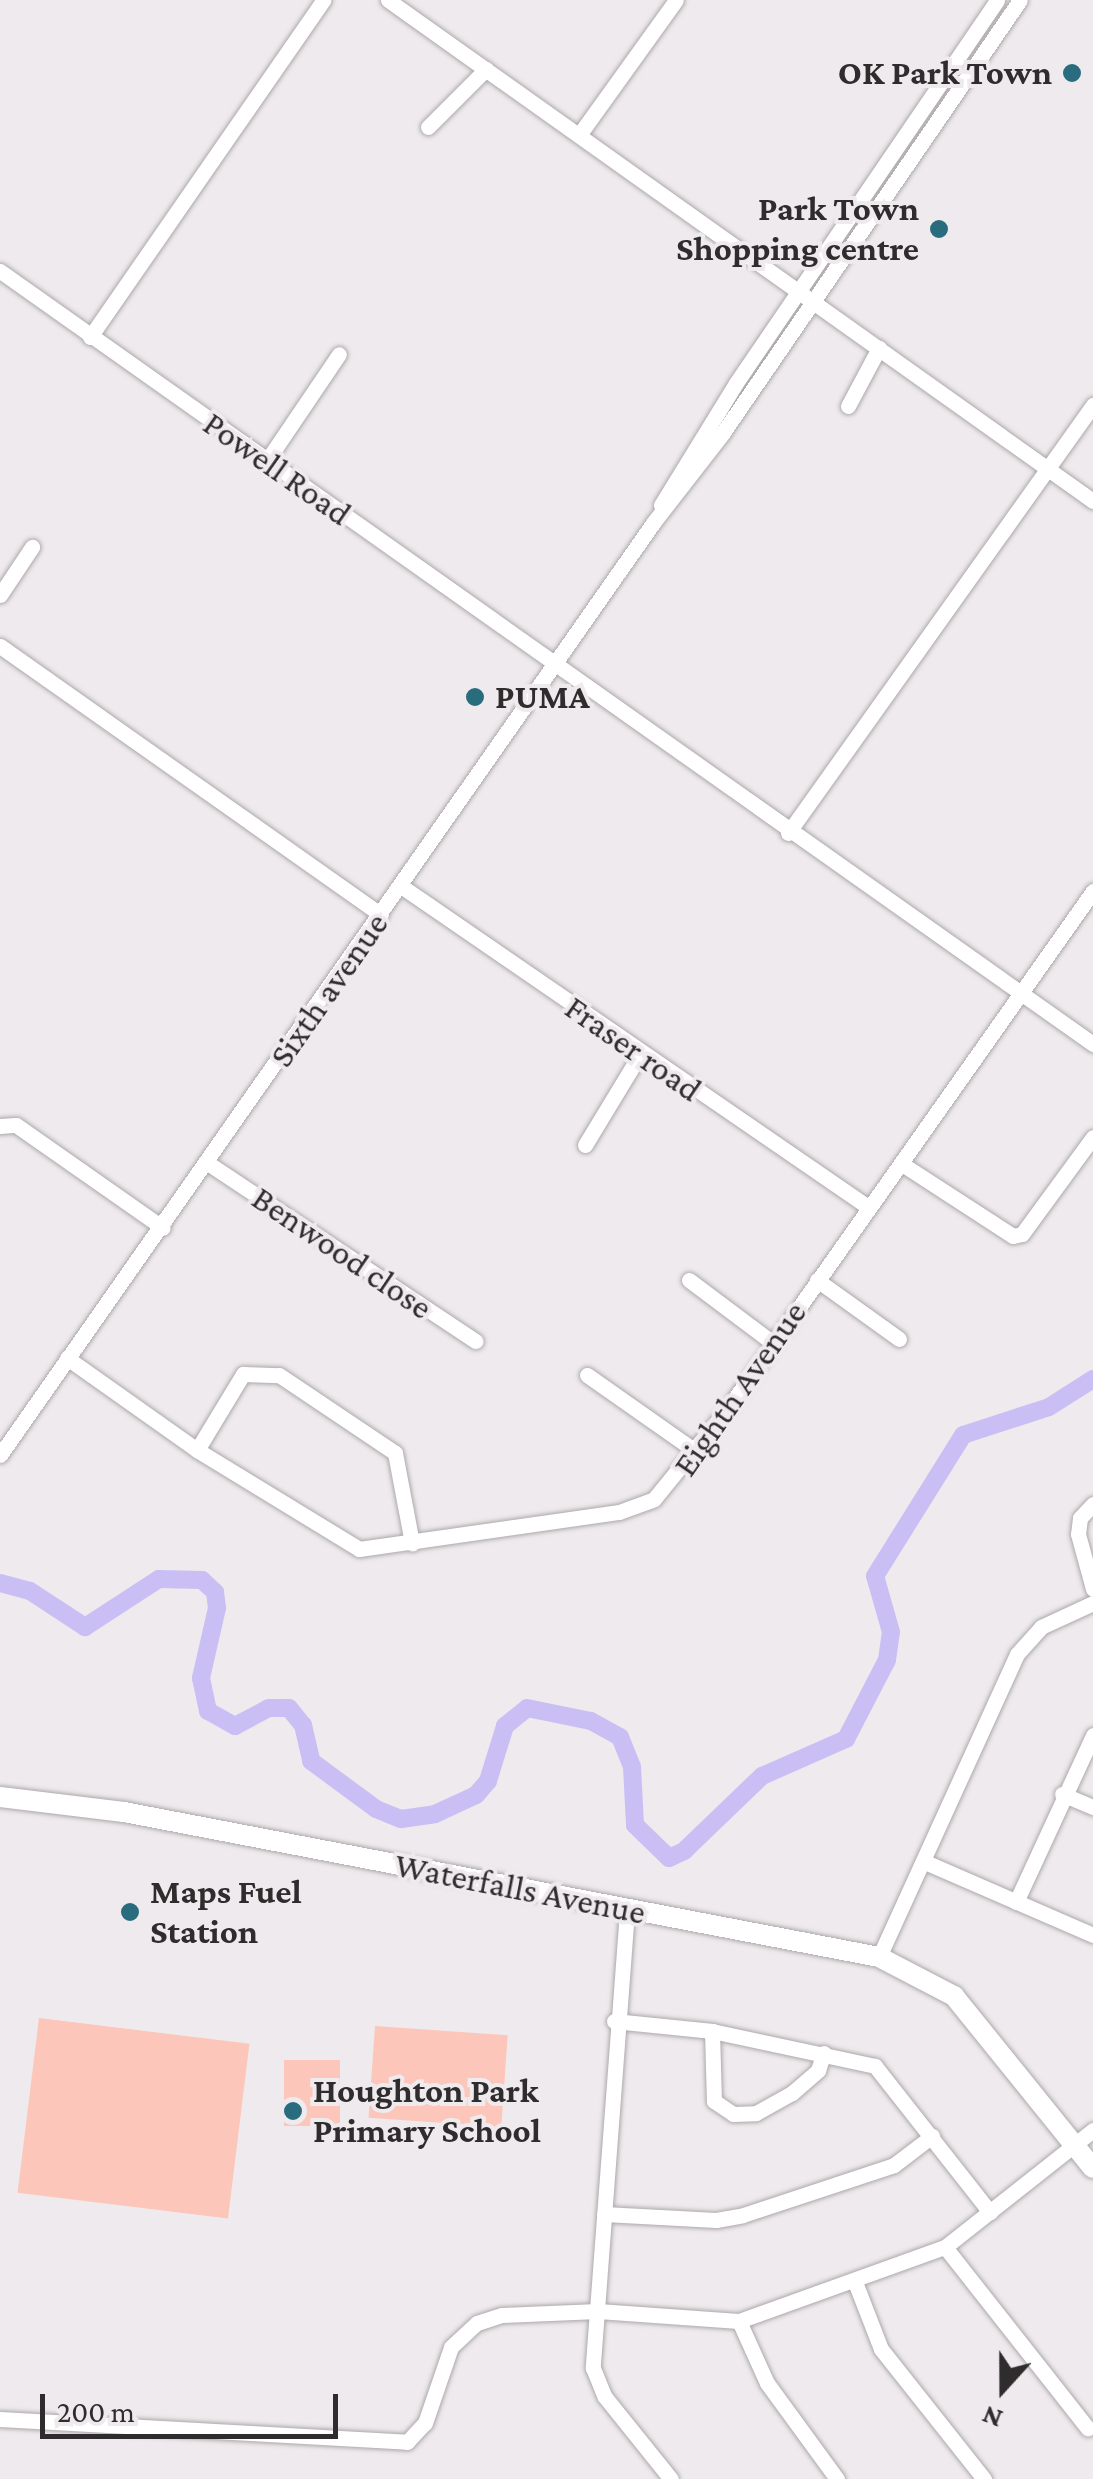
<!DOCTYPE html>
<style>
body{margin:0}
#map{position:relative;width:1093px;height:2479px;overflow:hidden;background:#efeaed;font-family:"Crimson Pro",serif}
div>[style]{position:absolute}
.green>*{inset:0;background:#fdc6ba;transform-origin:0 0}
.river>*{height:18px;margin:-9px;padding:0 9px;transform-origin:9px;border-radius:9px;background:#c9bff5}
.roads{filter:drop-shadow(0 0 2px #ada8ab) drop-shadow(0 0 2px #ada8ab)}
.minor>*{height:15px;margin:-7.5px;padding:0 7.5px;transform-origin:7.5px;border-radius:7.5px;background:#fff}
.major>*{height:20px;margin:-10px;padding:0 10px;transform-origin:10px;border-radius:10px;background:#fff}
.dots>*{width:28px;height:28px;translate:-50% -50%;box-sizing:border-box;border:5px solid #efeaed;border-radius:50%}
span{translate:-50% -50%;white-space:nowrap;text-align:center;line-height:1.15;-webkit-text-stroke:8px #efeaed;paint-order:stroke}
.poi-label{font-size:35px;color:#2e2c2d;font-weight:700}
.right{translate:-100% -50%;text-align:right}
.left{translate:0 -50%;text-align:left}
.street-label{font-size:35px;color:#2e2c2d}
.north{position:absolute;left:953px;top:2339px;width:100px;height:100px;-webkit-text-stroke:8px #efeaed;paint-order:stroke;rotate:201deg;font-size:28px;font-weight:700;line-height:40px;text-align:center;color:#2e2c2d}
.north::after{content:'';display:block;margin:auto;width:35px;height:45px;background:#2e2c2d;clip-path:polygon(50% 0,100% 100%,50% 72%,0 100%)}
.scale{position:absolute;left:40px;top:2394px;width:298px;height:45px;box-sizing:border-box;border:5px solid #2e2c2d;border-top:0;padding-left:12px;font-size:30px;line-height:35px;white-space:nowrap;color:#2e2c2d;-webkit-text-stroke:8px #efeaed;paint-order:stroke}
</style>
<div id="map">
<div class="green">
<div style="left:39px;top:2018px;width:212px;height:176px;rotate:7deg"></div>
<div style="left:375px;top:2026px;width:133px;height:92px;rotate:4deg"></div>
<div style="left:340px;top:2060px;width:66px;height:56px;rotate:90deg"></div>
</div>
<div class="river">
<div style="left:0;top:1583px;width:31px;rotate:15deg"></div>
<div style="left:30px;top:1591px;width:66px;rotate:33.2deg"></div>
<div style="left:85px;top:1627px;width:88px;rotate:-33deg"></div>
<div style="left:159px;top:1579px;width:43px;rotate:1.3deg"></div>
<div style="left:202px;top:1580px;width:18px;rotate:43deg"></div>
<div style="left:215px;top:1592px;width:16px;rotate:83deg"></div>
<div style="left:217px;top:1608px;width:72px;rotate:102.9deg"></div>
<div style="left:201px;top:1678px;width:34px;rotate:78deg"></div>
<div style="left:208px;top:1711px;width:31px;rotate:29deg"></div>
<div style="left:235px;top:1726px;width:38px;rotate:-28deg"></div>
<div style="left:269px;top:1708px;width:20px"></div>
<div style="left:289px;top:1708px;width:22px;rotate:51deg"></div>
<div style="left:303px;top:1725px;width:37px;rotate:77deg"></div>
<div style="left:311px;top:1761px;width:81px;rotate:36.4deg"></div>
<div style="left:376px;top:1809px;width:27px;rotate:22deg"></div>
<div style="left:401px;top:1819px;width:34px;rotate:-8deg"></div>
<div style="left:435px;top:1814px;width:45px;rotate:-24.9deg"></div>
<div style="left:476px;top:1795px;width:18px;rotate:-49deg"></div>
<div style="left:488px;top:1781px;width:58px;rotate:-72.8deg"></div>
<div style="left:505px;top:1726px;width:28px;rotate:-39deg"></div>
<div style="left:527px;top:1708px;width:65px;rotate:11.5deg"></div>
<div style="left:591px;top:1721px;width:33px;rotate:29deg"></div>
<div style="left:620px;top:1737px;width:32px;rotate:68deg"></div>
<div style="left:632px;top:1767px;width:58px;rotate:87deg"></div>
<div style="left:635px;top:1825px;width:47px;rotate:44.1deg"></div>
<div style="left:669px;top:1858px;width:17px;rotate:-25deg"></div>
<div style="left:684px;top:1851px;width:108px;rotate:-43.9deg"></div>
<div style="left:762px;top:1776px;width:92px;rotate:-23.8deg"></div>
<div style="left:846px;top:1739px;width:89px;rotate:-62.6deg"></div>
<div style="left:887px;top:1660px;width:28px;rotate:-82deg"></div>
<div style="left:891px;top:1632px;width:58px;rotate:-105.9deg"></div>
<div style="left:875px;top:1576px;width:166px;rotate:-58deg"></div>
<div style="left:963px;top:1435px;width:90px;rotate:-18deg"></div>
<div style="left:1049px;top:1407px;width:52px;rotate:-32.5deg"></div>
</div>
<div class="roads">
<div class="minor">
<div style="left:388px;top:0;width:865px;rotate:35.4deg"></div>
<div style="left:428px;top:127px;width:82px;rotate:-45deg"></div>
<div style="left:579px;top:135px;width:166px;rotate:-54.3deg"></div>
<div style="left:0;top:271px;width:1339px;rotate:35.27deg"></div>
<div style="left:90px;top:337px;width:410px;rotate:-55.3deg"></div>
<div style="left:848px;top:406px;width:66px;rotate:-61.9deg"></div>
<div style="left:266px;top:462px;width:130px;rotate:-55.9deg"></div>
<div style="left:661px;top:505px;width:143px;rotate:-58.4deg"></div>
<div style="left:736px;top:383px;width:463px;rotate:-55.7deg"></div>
<div style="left:0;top:595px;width:58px;rotate:-56.3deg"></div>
<div style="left:0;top:646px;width:466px;rotate:35.2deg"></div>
<div style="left:788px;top:833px;width:526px;rotate:-54.53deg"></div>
<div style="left:401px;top:886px;width:567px;rotate:34.5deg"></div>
<div style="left:0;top:1126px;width:16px;rotate:-4deg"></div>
<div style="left:16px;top:1125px;width:179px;rotate:35deg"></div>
<div style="left:585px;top:1145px;width:104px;rotate:-58.8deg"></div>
<div style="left:209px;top:1164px;width:320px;rotate:33.6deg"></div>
<div style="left:902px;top:1164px;width:132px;rotate:33deg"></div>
<div style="left:1013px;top:1236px;width:9px;rotate:-13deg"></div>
<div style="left:1022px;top:1234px;width:120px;rotate:-53.8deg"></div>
<div style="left:689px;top:1280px;width:105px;rotate:36.9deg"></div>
<div style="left:817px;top:1280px;width:101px;rotate:35.7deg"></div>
<div style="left:67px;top:1358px;width:159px;rotate:35.3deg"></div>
<div style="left:197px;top:1450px;width:190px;rotate:31.4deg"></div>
<div style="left:359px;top:1549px;width:263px;rotate:-8.1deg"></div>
<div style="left:619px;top:1512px;width:37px;rotate:-20deg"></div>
<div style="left:654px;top:1499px;width:117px;rotate:-50.9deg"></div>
<div style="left:728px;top:1408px;width:633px;rotate:-54.78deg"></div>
<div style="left:587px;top:1375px;width:132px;rotate:35.1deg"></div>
<div style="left:197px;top:1450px;width:89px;rotate:-58.8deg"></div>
<div style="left:243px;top:1374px;width:36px;rotate:2deg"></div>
<div style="left:279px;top:1375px;width:140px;rotate:33.9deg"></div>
<div style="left:395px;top:1453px;width:92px;rotate:79.3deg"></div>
<div style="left:0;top:1455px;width:1138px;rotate:-54.98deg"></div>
<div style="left:653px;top:523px;width:113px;rotate:-52.2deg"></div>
<div style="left:722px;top:434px;width:526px;rotate:-55.53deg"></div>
<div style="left:1093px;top:1504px;width:19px;rotate:133deg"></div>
<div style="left:1080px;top:1518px;width:16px;rotate:97deg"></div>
<div style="left:1078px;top:1534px;width:57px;rotate:74.7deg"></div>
<div style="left:1062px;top:1794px;width:34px;rotate:23deg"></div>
<div style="left:925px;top:1862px;width:183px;rotate:23.5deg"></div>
<div style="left:1016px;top:1902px;width:184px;rotate:-65.2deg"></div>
<div style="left:627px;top:1911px;width:458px;rotate:94.3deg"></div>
<div style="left:593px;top:2368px;width:31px;rotate:68deg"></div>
<div style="left:605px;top:2397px;width:105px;rotate:51.2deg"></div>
<div style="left:879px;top:1957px;width:333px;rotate:-65.5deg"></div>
<div style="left:1017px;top:1654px;width:36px;rotate:-48deg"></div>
<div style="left:1041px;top:1627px;width:57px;rotate:-24.8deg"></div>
<div style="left:614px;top:2021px;width:99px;rotate:5.8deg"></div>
<div style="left:712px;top:2031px;width:167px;rotate:12.1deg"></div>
<div style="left:875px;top:2066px;width:186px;rotate:51.8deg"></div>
<div style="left:712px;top:2031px;width:70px;rotate:88.4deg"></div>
<div style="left:714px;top:2101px;width:23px;rotate:34deg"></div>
<div style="left:733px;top:2114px;width:23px;rotate:-2deg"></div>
<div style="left:756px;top:2113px;width:41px;rotate:-29.1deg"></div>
<div style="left:792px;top:2093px;width:35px;rotate:-41deg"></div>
<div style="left:818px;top:2070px;width:18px;rotate:-71deg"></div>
<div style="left:604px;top:2214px;width:112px;rotate:3.1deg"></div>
<div style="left:716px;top:2220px;width:27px;rotate:-10deg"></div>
<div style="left:743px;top:2215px;width:159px;rotate:-18.3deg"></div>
<div style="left:894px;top:2165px;width:48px;rotate:-37.3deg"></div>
<div style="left:945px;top:2247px;width:231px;rotate:51.8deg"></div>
<div style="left:855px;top:2282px;width:72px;rotate:68.8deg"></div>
<div style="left:881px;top:2349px;width:166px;rotate:51.6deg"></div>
<div style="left:739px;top:2321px;width:68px;rotate:65.7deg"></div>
<div style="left:767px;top:2383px;width:119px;rotate:53.9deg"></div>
<div style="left:0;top:2419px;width:408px;rotate:3.2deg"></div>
<div style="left:407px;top:2442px;width:26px;rotate:-47deg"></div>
<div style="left:425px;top:2423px;width:80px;rotate:-71.1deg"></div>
<div style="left:451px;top:2347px;width:35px;rotate:-43deg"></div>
<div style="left:477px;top:2323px;width:26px;rotate:-18deg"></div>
<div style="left:502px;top:2315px;width:96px;rotate:-2.4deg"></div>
<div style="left:598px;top:2311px;width:141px;rotate:4.1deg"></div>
<div style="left:739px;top:2321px;width:219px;rotate:-19.8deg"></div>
<div style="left:945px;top:2247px;width:189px;rotate:-38.3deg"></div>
</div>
<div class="major">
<div style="left:0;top:1797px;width:125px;rotate:6.9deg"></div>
<div style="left:124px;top:1812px;width:769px;rotate:10.87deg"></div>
<div style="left:879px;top:1957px;width:85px;rotate:27.5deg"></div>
<div style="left:954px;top:1996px;width:221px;rotate:51.1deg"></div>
</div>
</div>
<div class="dots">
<div style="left:1072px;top:73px;background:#286c7d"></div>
<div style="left:939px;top:229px;background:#286c7d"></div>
<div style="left:475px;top:697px;background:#286c7d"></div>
<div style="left:130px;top:1912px;background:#286c7d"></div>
<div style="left:293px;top:2111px;background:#286c7d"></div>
</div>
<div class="poi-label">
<span class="right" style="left:1052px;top:73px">OK Park Town</span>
<span class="right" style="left:919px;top:229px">Park Town<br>Shopping centre</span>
<span class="left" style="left:495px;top:697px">PUMA</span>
<span class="left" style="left:150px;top:1912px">Maps Fuel<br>Station</span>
<span class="left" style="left:313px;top:2111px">Houghton Park<br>Primary School</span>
</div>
<div class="street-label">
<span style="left:277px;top:469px;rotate:35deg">Powell Road</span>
<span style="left:329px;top:990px;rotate:-55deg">Sixth avenue</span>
<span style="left:633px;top:1049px;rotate:35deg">Fraser road</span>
<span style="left:342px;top:1253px;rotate:34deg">Benwood close</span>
<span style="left:740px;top:1389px;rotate:-55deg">Eighth Avenue</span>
<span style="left:520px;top:1889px;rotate:11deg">Waterfalls Avenue</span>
</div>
<div class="north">N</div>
<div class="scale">200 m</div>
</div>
